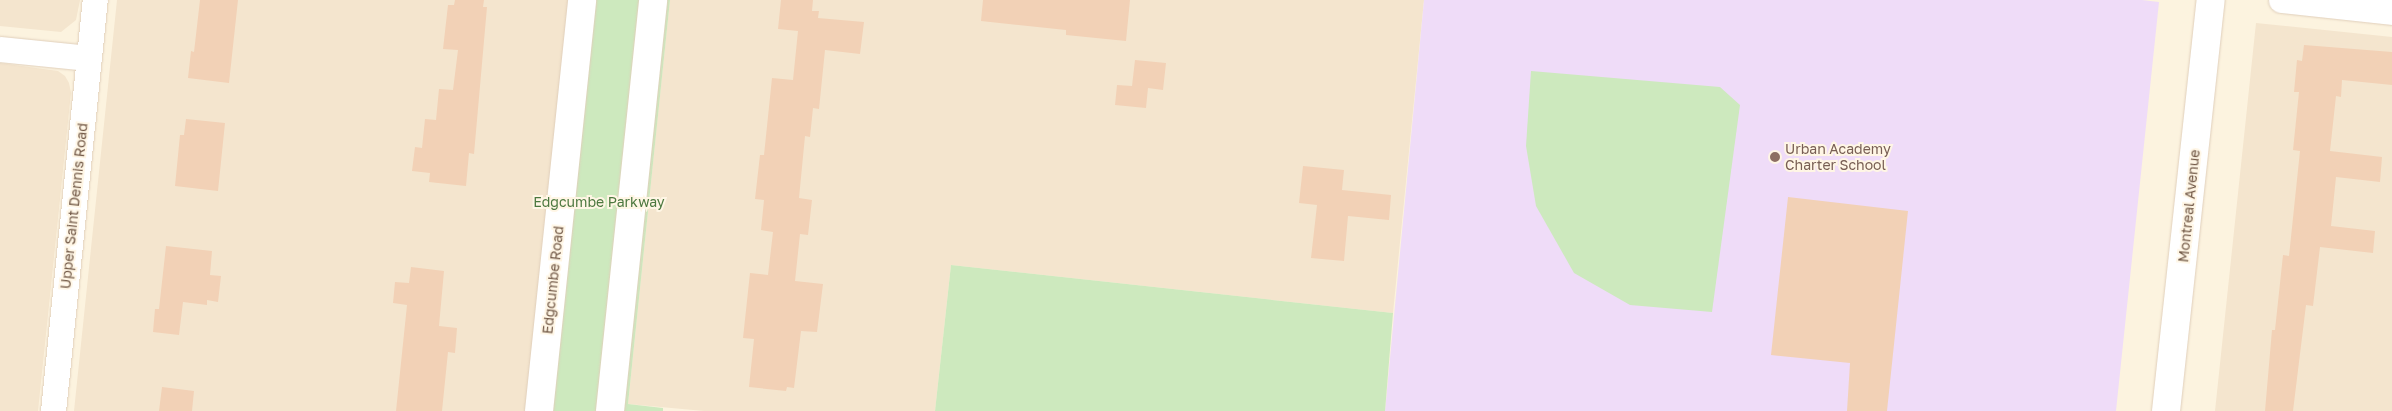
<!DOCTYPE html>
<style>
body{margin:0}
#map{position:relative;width:2392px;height:411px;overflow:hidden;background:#fcf3df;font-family:"Golos Text",sans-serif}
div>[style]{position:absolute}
.residential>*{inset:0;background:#f4e5ce}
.education>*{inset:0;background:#efdcf8}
.green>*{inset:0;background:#cde9be}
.building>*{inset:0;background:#f2d1b6}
.roads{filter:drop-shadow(0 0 1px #e0cfbb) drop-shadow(0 0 1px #e0cfbb)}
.minor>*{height:25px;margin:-12.5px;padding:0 12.5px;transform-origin:12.5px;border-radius:12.5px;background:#fff}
.tertiary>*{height:28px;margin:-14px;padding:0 14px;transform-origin:14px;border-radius:14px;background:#fff}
.dots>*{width:14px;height:14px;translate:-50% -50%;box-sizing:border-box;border:2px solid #fff6e5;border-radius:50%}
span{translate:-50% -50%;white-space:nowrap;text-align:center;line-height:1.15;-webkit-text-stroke:4px #fff6e5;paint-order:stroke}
.education-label{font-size:14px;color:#785e54}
.left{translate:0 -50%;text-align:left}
.park-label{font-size:14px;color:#4c783f}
.street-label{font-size:14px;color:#725947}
</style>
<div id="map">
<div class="residential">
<div style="clip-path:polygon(0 0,80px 0,76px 20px,61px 32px,0 26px)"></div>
<div style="clip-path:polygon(117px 0,571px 0,528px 411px,74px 411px)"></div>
<div style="clip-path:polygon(670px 0,1424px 0,1393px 313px,951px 265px,935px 411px,704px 411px,628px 404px)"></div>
<div style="clip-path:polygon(2256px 23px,2392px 37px,2392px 411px,2215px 411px)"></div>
<div style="clip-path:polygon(0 63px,58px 71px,65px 76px,69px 83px,71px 93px,38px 411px,0 411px)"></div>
</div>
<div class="education">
<div style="clip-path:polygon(1424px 0,2142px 0,2159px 2px,2116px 411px,1385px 411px)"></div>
</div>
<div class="green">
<div style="clip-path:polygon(571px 0,670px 0,628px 404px,663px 408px,663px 411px,528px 411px)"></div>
<div style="clip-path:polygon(1531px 71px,1720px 87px,1740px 105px,1712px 312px,1630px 305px,1574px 273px,1536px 206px,1526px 146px)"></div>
<div style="clip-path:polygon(951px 265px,1393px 313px,1385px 411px,935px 411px)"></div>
</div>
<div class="building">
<div style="clip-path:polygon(200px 0,238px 0,229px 83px,188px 78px,191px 51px,194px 52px)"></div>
<div style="clip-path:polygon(455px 0,484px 0,483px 7px,487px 7px,474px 154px,469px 153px,466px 186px,429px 182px,430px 173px,412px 171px,415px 147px,422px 148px,425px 119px,436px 120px,439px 89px,453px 90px,458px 50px,443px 49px,448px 5px,454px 5px)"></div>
<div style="clip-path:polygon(781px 0,813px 0,812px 11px,819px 11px,818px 18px,864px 22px,860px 54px,825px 50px,819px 109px,813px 108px,810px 137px,805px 136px,799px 198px,812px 200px,808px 235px,800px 234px,795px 281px,823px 284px,817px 332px,801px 331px,794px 388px,787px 387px,786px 391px,749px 387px,754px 339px,743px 338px,750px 273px,768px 275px,773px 232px,761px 230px,764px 200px,755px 199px,760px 155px,764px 155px,772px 78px,793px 80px,798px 31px,778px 29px)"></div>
<div style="clip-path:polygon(983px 0,1130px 0,1126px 41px,1066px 35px,1066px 30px,981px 21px)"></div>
<div style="clip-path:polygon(2304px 45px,2392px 52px,2392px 85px,2342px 80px,2341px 97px,2336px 96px,2330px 151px,2382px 157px,2380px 182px,2336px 177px,2331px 226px,2375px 231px,2373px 253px,2320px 247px,2313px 306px,2306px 305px,2293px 411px,2265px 411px,2272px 330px,2275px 330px,2283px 255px,2289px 256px,2300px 151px,2293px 150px,2299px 92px,2294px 92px,2297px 60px,2302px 61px)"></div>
<div style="clip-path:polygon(1135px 60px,1166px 63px,1163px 90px,1148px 88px,1146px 108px,1115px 105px,1117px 85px,1132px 86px)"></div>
<div style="clip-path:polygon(186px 119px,225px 123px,218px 191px,175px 186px,180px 135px,184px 135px)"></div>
<div style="clip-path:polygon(1303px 166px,1344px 170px,1342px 190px,1391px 195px,1389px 220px,1348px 216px,1344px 261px,1311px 258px,1317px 205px,1299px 203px)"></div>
<div style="clip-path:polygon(1788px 197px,1908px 211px,1887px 411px,1847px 411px,1850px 363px,1771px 355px)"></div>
<div style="clip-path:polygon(166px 246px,212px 251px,210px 275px,221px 276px,218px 302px,207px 300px,207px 305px,183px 302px,179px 335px,153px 332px,155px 309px,159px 309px)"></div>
<div style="clip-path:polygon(411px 267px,444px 271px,439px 326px,457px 328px,455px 353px,448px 352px,442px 411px,396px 411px,407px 305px,393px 303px,395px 282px,409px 283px)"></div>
<div style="clip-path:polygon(162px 387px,194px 391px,192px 411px,159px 411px)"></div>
</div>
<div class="roads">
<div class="minor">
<div style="left:2281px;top:0;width:112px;rotate:6.2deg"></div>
<div style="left:0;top:49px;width:89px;rotate:5.8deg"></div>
<div style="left:53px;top:411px;width:413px;rotate:-84.2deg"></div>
</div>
<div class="tertiary">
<div style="left:539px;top:411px;width:413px;rotate:-84deg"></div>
<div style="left:610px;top:411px;width:413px;rotate:-84deg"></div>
<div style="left:2166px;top:411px;width:413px;rotate:-83.8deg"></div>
</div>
</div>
<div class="dots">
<div style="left:1775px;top:157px;background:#8d6e63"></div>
</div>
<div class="education-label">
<span class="left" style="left:1785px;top:157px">Urban Academy<br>Charter School</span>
</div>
<div class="park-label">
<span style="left:599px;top:202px">Edgcumbe Parkway</span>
</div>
<div class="street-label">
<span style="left:74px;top:206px;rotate:-84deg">Upper Saint Dennis Road</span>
<span style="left:2189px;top:206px;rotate:-84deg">Montreal Avenue</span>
<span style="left:553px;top:280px;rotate:-84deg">Edgcumbe Road</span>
</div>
</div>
